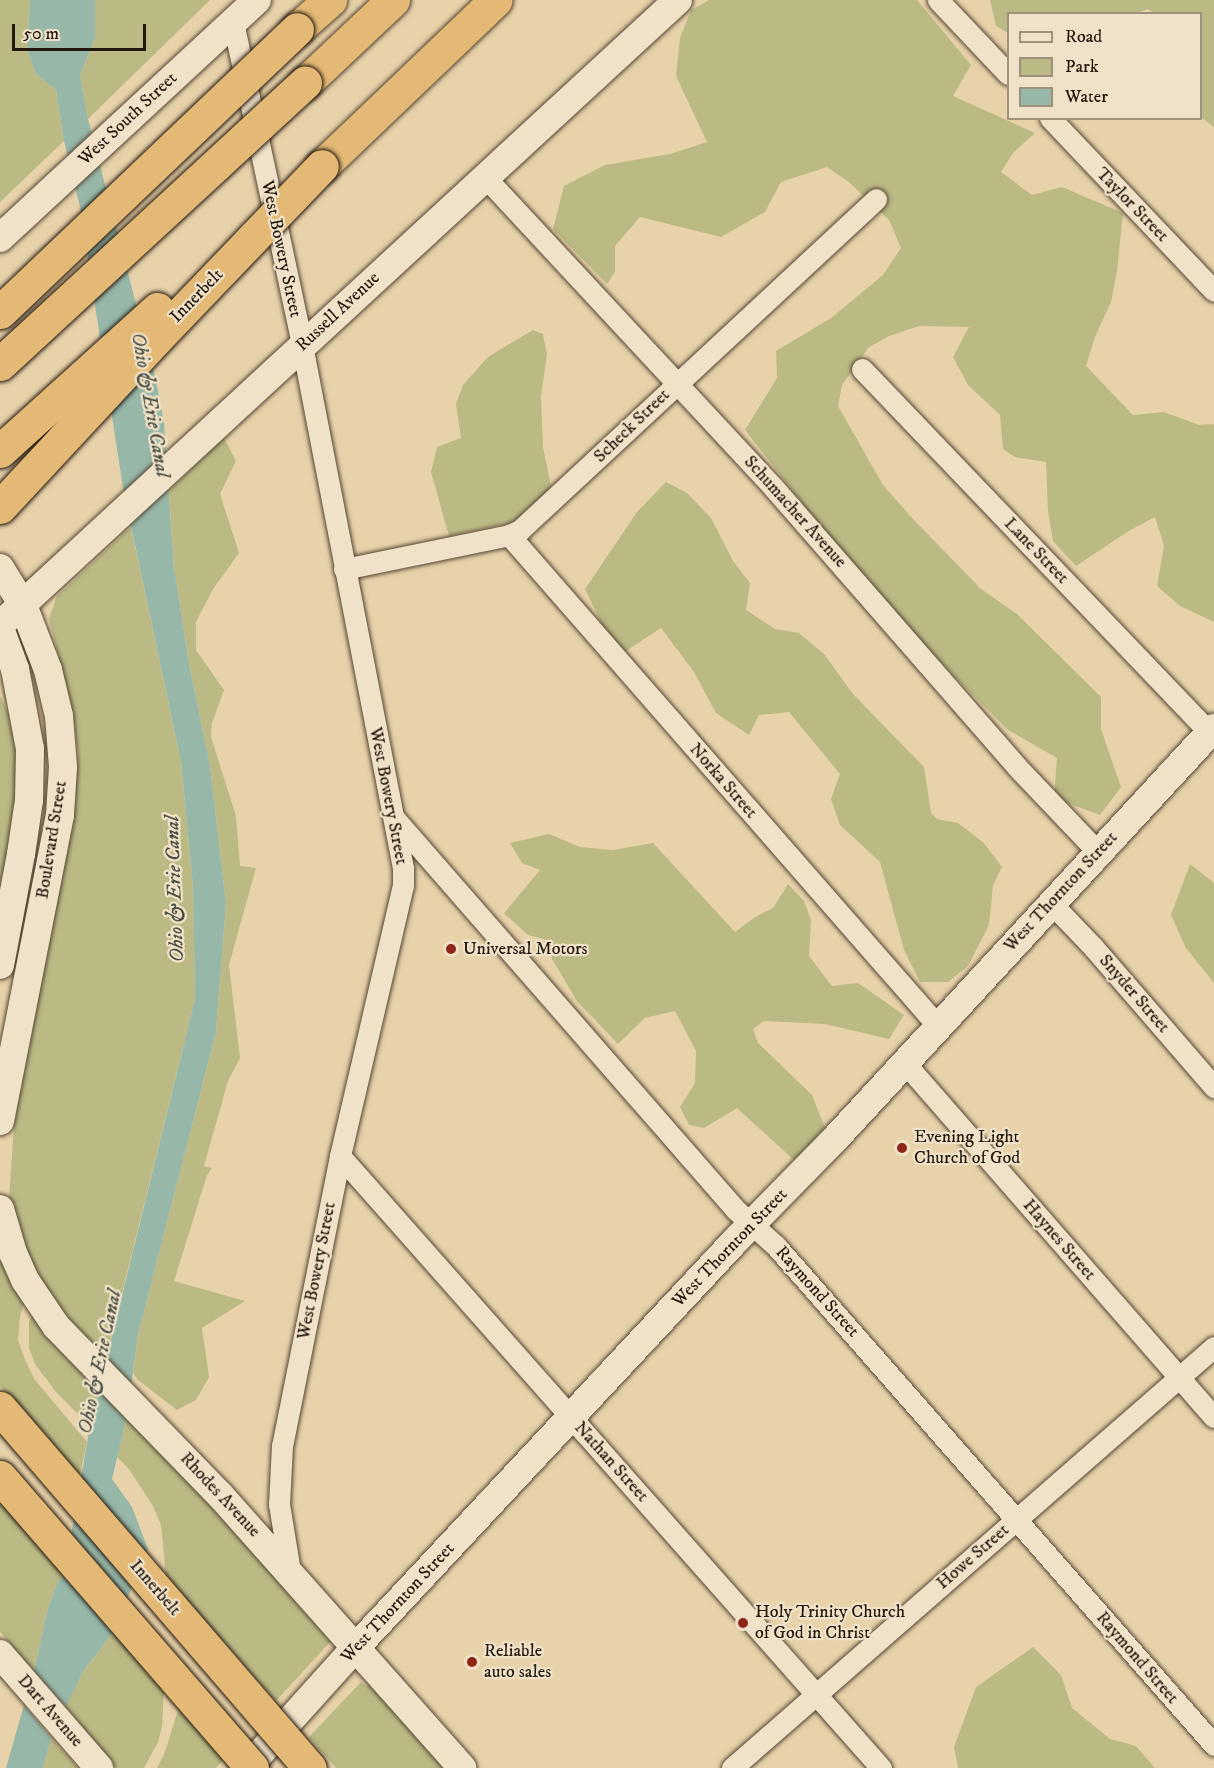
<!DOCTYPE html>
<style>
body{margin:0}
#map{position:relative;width:1214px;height:1768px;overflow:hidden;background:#e8d2aa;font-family:"IM FELL DW Pica",serif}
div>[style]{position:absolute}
.green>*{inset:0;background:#bbba85}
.water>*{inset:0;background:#97b8a9}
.roads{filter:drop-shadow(0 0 2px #544634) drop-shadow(0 0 2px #544634)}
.street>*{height:21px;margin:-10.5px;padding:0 10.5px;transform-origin:10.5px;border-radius:10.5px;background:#f0e2c8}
.secondary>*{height:28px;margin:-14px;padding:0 14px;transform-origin:14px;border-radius:14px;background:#f0e2c8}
.highway>*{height:33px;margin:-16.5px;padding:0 16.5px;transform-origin:16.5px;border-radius:16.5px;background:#e4b975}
.bridges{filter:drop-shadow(0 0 2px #22170d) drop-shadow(0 0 2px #22170d)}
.highway-bridge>*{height:33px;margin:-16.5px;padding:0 16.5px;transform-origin:16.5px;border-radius:16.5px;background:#e4b975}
.dots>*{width:16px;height:16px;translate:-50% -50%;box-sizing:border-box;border:3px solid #f0e2c8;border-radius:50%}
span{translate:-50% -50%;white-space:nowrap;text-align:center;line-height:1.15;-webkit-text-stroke:4.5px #f0e2c8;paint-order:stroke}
.street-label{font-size:18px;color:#22170d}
.poi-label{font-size:18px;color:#22170d}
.left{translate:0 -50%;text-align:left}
.water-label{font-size:20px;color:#4b4f44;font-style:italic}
.legend{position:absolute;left:1007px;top:12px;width:195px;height:108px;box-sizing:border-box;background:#f0e2c8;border:2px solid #9e917d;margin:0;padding:8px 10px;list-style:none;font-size:18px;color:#22170d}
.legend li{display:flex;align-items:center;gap:12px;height:30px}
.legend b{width:30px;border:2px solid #9e917d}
.scale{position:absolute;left:12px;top:24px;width:134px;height:27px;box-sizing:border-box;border:3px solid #22170d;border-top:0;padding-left:8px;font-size:18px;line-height:21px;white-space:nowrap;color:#22170d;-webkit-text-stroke:4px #f0e2c8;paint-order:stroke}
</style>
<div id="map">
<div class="green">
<div style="clip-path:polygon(0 0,30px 0,27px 50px,36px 74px,56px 90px,64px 141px,0 202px)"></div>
<div style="clip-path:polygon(95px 0,210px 0,88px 119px,80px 75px,95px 39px)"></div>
<div style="clip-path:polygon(709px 0,917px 0,971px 65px,953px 96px,1035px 133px,1013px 153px,1001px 172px,1032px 195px,1062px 187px,1123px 213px,1117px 271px,1111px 302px,1095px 337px,1086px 366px,1133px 415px,1164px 412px,1199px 425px,1214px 424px,1214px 622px,1180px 606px,1157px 586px,1164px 546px,1155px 517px,1127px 532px,1076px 566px,1053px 541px,1048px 511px,1046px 462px,1015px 457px,1003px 449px,1000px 415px,968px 385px,953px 357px,969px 327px,919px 326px,889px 336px,869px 347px,842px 385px,838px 406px,883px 485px,913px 519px,981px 589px,1017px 614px,1101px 697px,1101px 729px,1121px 787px,1100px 815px,1054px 798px,1057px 758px,1008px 730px,915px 637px,829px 537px,745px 430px,777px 378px,776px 351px,831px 318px,883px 275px,901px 248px,889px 220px,850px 183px,827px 167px,781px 182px,765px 212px,721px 237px,640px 217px,615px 246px,615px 272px,607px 284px,553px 229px,564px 186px,605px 165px,670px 154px,707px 142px,676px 76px,680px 38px,691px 10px)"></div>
<div style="clip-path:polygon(990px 0,1214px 0,1214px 127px,1201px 117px,1200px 14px,1155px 13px,1147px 9px,1137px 14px,1008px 14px,1008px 33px,996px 26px)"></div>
<div style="clip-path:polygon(533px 330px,543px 334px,547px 354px,541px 396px,543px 448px,552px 490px,520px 521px,449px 536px,431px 472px,437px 447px,461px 438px,456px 404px,463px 385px,488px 357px)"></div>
<div style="clip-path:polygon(224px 438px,236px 461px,220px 494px,239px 553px,213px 589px,196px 622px,196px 650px,224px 690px,212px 723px,211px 737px,236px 816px,240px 866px,256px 868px,229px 965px,240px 1058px,228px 1081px,204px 1166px,212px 1168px,207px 1175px,174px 1281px,245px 1301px,202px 1328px,209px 1377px,196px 1400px,177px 1410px,138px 1380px,133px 1373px,138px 1335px,216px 1032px,226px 903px,210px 766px,189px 663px,174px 568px,169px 491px)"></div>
<div style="clip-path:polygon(666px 482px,687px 493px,711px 518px,733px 561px,750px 583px,746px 610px,775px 629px,799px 633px,824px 654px,853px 694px,924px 767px,931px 813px,937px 819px,958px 823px,984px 843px,1002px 867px,993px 885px,989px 925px,968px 966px,948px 982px,920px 982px,904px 950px,880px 862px,840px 825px,831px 799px,840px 774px,789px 712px,759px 715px,749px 735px,716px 713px,694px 672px,661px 628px,626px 651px,607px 635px,585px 589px,637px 512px)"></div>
<div style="clip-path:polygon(131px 527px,181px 762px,193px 886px,195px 999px,106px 1358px,62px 1317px,31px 1262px,9px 1199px,14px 1126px,75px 807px,78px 752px,72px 708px,49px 619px,57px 596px)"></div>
<div style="clip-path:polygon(0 696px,15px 727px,21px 784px,0 917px)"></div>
<div style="clip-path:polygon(549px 834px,580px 847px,613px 850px,653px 843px,735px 932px,755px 917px,773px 908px,788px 884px,804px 901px,811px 920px,809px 956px,832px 986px,858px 983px,904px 1015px,889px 1039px,825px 1024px,764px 1021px,753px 1029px,758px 1043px,812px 1095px,825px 1128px,795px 1161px,737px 1108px,704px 1128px,689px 1125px,680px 1107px,695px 1083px,696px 1051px,675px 1011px,645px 1018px,618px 1044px,577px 1001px,552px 959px,547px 940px,528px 935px,504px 913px,540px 870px,522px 863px,510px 843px)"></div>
<div style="clip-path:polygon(1190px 864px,1214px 883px,1214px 983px,1186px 948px,1171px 915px)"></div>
<div style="clip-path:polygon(0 1250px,24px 1302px,20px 1317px,18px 1340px,25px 1360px,35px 1380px,87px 1442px,79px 1479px,0 1386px)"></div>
<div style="clip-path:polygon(33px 1313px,99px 1388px,90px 1426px,56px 1392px,35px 1364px,29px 1348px,29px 1322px)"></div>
<div style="clip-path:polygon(127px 1416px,170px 1458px,331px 1641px,276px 1701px,166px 1576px,161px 1525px,153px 1506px,129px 1469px,117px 1457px)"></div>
<div style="clip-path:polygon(0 1502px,64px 1575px,58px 1581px,48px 1608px,34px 1671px,0 1632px)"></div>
<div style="clip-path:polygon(113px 1632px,164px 1690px,162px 1727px,158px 1742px,144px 1768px,116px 1768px,66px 1707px,83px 1672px)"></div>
<div style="clip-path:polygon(1033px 1647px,1061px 1675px,1072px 1708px,1110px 1739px,1136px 1746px,1155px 1768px,958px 1768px,954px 1747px,976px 1687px)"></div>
<div style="clip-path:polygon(361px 1682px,366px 1686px,371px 1682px,446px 1768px,336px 1768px,309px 1737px)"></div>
<div style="clip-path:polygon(179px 1707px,224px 1759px,216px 1768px,157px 1768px,165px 1752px)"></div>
<div style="clip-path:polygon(51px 1738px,77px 1767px,78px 1768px,43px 1768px)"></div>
</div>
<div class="water">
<div style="clip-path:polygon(30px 0,95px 0,95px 39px,80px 75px,88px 119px,156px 381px,164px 423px,174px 568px,189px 663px,210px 766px,226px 903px,216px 1032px,138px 1335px,127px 1416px,112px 1479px,132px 1507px,148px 1549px,113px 1632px,83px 1672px,66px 1707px,34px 1671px,48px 1608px,58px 1581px,64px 1575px,90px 1426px,195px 999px,193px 886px,181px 762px,123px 488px,80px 207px,64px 141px,56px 90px,36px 74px,27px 50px)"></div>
<div style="clip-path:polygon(24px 1705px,51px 1738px,43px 1768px,6px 1768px)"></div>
</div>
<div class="roads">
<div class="street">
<div style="left:938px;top:0;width:102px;rotate:46.6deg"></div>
<div style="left:233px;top:22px;width:330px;rotate:77.9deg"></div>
<div style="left:302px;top:345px;width:533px;rotate:79.07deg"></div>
<div style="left:403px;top:868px;width:17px;rotate:90deg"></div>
<div style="left:403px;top:885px;width:278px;rotate:103.1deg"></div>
<div style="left:340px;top:1156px;width:295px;rotate:101.3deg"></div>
<div style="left:282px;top:1445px;width:59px;rotate:92.9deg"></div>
<div style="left:279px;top:1504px;width:68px;rotate:80.7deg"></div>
<div style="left:1050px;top:118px;width:238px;rotate:46.5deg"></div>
<div style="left:486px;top:178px;width:422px;rotate:47.1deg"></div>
<div style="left:773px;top:487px;width:371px;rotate:48.9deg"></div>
<div style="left:1017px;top:767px;width:117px;rotate:46.4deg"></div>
<div style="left:862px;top:369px;width:502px;rotate:46.29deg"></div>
<div style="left:509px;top:535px;width:652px;rotate:48.86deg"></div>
<div style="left:344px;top:569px;width:168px;rotate:-11.6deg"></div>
<div style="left:509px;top:535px;width:12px;rotate:-24deg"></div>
<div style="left:520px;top:530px;width:486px;rotate:-42.9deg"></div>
<div style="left:394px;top:818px;width:520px;rotate:48.9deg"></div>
<div style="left:736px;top:1210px;width:54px;rotate:42deg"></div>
<div style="left:776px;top:1246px;width:664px;rotate:48.72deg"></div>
<div style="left:1051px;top:903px;width:62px;rotate:46.3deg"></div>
<div style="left:1094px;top:948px;width:184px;rotate:49.2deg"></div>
<div style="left:904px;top:1062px;width:471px;rotate:48.9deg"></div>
<div style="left:340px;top:1156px;width:817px;rotate:48.52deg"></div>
<div style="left:732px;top:1768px;width:640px;rotate:-41.14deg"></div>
</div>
<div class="secondary">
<div style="left:0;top:238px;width:350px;rotate:-42.8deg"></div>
<div style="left:0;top:568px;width:44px;rotate:58.1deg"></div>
<div style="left:23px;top:605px;width:70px;rotate:69deg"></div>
<div style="left:48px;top:670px;width:47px;rotate:76.6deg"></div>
<div style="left:59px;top:716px;width:51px;rotate:85.5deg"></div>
<div style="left:63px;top:767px;width:48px;rotate:93.6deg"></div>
<div style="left:60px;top:815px;width:312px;rotate:101.1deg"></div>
<div style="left:0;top:625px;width:922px;rotate:-42.67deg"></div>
<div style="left:0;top:628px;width:44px;rotate:69.9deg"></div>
<div style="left:15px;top:669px;width:81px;rotate:79.4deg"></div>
<div style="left:30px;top:749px;width:51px;rotate:91.1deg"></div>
<div style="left:29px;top:800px;width:55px;rotate:98.4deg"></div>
<div style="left:21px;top:854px;width:113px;rotate:100.7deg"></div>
<div style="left:0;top:1209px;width:46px;rotate:73.5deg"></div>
<div style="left:13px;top:1253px;width:30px;rotate:66deg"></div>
<div style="left:25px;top:1280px;width:55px;rotate:56deg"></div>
<div style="left:56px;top:1326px;width:235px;rotate:45.9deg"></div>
<div style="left:220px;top:1495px;width:365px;rotate:48.4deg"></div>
<div style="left:0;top:1654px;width:151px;rotate:49deg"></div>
<div style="left:247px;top:1768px;width:164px;rotate:-48deg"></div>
<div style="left:357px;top:1646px;width:555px;rotate:-46.97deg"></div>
<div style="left:736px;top:1240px;width:141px;rotate:-45.6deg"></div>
<div style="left:835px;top:1139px;width:559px;rotate:-47.32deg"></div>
</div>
<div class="highway">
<div style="left:297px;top:29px;width:44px;rotate:-41.3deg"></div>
<div style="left:305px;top:83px;width:121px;rotate:-43.3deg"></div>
<div style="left:322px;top:166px;width:240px;rotate:-43.7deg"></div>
</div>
</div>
<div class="bridges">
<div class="highway-bridge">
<div style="left:0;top:312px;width:410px;rotate:-43.6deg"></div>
<div style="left:0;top:364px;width:415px;rotate:-42.7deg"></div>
<div style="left:0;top:451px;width:212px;rotate:-42.1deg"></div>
<div style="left:0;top:507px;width:231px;rotate:-47.1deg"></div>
<div style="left:157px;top:338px;width:238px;rotate:-46.2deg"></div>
<div style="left:0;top:1408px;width:475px;rotate:49.3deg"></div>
<div style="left:0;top:1477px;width:385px;rotate:49.1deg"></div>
</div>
</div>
<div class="dots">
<div style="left:451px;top:949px;background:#8f2418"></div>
<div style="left:902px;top:1148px;background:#8f2418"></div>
<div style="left:743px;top:1623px;background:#8f2418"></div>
<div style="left:472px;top:1662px;background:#8f2418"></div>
</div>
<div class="street-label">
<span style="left:128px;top:119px;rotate:-43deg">West South Street</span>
<span style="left:1132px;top:205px;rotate:46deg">Taylor Street</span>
<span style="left:281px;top:249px;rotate:78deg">West Bowery Street</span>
<span style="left:197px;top:296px;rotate:-46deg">Innerbelt</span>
<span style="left:338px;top:312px;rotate:-43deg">Russell Avenue</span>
<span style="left:632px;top:426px;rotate:-44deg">Scheck Street</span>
<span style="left:795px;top:512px;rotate:48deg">Schumacher Avenue</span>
<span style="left:1036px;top:551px;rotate:46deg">Lane Street</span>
<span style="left:723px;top:781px;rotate:49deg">Norka Street</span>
<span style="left:388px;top:796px;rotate:79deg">West Bowery Street</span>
<span style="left:52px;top:840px;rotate:-81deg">Boulevard Street</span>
<span style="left:1061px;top:892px;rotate:-47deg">West Thornton Street</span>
<span style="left:1134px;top:994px;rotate:49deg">Snyder Street</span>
<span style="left:1059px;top:1240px;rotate:49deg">Haynes Street</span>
<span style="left:730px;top:1248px;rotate:-46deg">West Thornton Street</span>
<span style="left:317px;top:1271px;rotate:-79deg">West Bowery Street</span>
<span style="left:817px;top:1292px;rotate:48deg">Raymond Street</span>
<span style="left:611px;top:1462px;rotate:48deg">Nathan Street</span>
<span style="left:220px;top:1495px;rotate:47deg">Rhodes Avenue</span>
<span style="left:973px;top:1557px;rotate:-41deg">Howe Street</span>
<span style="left:155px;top:1588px;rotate:49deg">Innerbelt</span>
<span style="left:398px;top:1603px;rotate:-47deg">West Thornton Street</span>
<span style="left:1137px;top:1658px;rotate:49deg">Raymond Street</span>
<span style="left:50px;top:1711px;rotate:49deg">Dart Avenue</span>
</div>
<div class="poi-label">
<span class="left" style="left:463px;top:949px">Universal Motors</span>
<span class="left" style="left:914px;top:1148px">Evening Light<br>Church of God</span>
<span class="left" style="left:755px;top:1623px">Holy Trinity Church<br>of God in Christ</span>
<span class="left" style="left:484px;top:1662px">Reliable<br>auto sales</span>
</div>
<div class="water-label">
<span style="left:150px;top:405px;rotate:80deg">Ohio &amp; Erie Canal</span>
<span style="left:175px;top:889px;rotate:-92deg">Ohio &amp; Erie Canal</span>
<span style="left:100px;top:1362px;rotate:-78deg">Ohio &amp; Erie Canal</span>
</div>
<ul class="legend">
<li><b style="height:8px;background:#f0e2c8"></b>Road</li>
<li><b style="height:16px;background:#bbba85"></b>Park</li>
<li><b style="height:16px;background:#97b8a9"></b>Water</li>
</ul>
<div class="scale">50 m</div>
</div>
